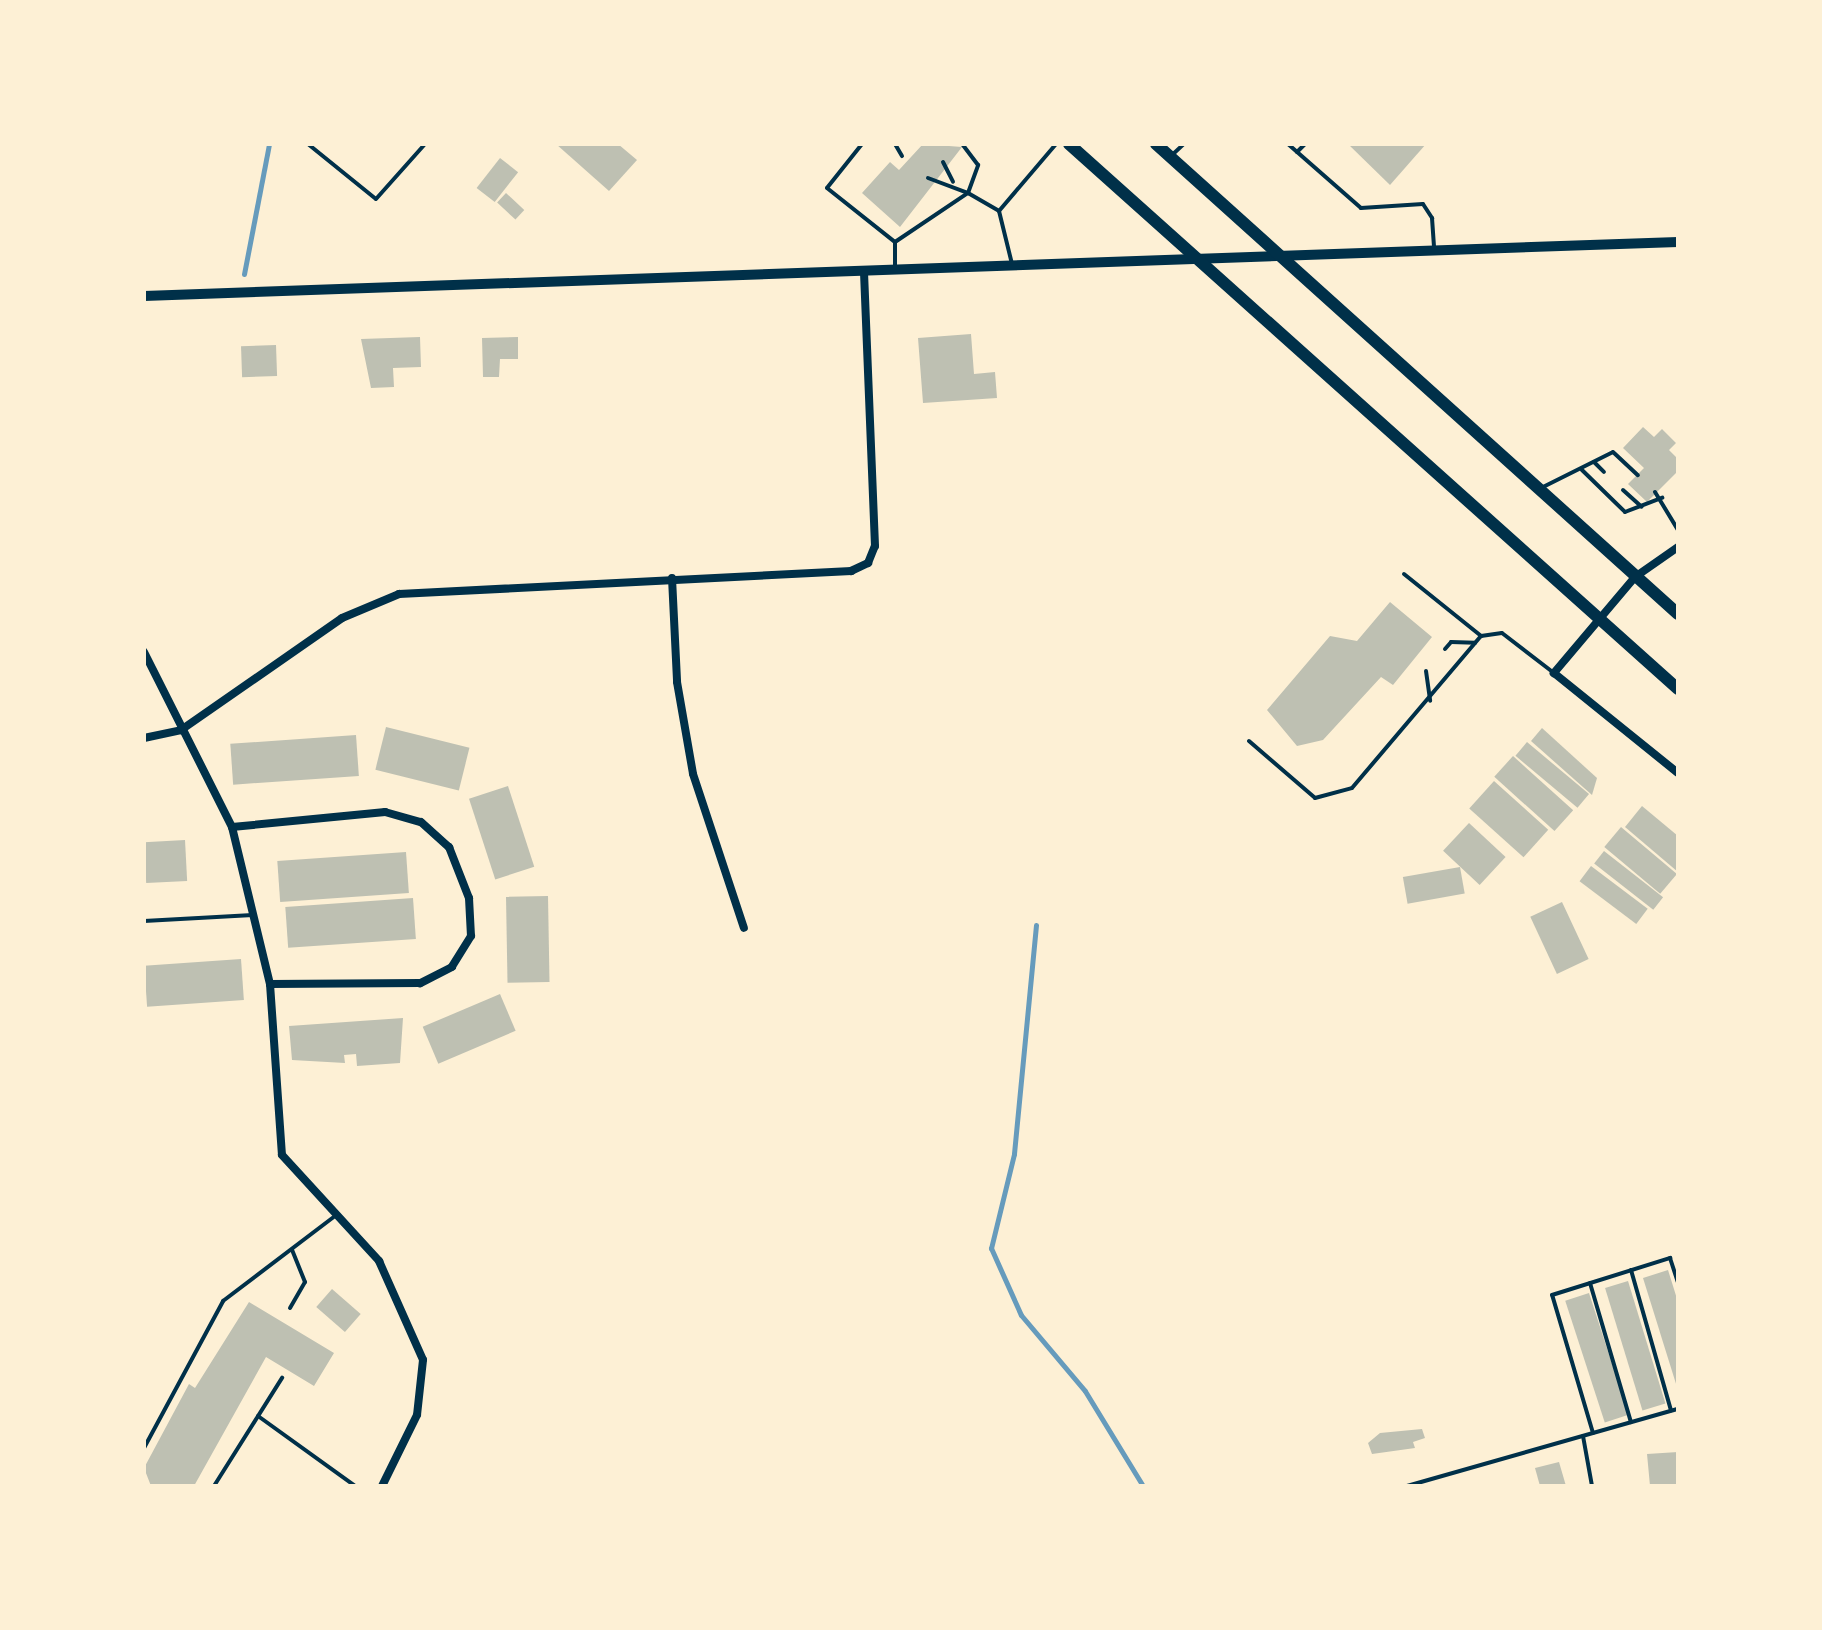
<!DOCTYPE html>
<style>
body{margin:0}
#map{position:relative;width:1822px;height:1630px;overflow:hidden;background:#fdf0d5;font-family:Commissioner,sans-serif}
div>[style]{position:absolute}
.stream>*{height:5px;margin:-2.5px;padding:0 2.5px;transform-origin:2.5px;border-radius:2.5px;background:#669bbc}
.building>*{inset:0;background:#bec0b2;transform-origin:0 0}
.service>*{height:4px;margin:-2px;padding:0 2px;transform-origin:2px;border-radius:2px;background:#003049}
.minor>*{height:8px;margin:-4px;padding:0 4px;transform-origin:4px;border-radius:4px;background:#003049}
.tertiary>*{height:10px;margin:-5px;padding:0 5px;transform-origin:5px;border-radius:5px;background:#003049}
.primary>*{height:12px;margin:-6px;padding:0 6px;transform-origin:6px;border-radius:6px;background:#003049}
span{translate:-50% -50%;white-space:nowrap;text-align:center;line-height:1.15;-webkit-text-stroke:8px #fdf0d5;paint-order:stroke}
.frame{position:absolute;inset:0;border:146px solid #fdf0d5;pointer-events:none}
</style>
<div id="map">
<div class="stream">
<div style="left:244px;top:274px;width:132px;rotate:-79.1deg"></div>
<div style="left:1036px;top:925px;width:230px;rotate:95.5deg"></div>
<div style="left:1014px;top:1154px;width:97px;rotate:103.7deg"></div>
<div style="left:991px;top:1248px;width:73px;rotate:65.9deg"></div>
<div style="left:1021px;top:1315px;width:99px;rotate:49.9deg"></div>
<div style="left:1085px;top:1391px;width:111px;rotate:58.6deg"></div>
</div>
<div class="building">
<div style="clip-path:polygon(556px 144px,618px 144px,637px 160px,609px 191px)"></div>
<div style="clip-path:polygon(923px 144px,962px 147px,900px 227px,862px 193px,890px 162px,899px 170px)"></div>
<div style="clip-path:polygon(1348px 144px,1426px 144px,1390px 185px)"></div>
<div style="left:500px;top:158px;width:23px;height:38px;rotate:38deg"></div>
<div style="left:506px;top:193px;width:25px;height:13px;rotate:43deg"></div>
<div style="clip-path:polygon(971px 334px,974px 374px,995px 372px,997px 398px,923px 403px,918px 338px)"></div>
<div style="clip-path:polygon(420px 337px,421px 367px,393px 368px,394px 387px,371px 388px,361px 339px)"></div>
<div style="clip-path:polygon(518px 337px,518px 359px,500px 359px,499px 377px,483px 377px,482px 338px)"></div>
<div style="left:276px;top:345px;width:31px;height:35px;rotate:88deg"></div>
<div style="clip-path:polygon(1643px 427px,1654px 437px,1662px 429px,1676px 443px,1669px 450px,1678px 459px,1678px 471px,1647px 502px,1628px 484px,1644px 468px,1623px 448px)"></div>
<div style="clip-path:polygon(1390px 602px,1432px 637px,1393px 685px,1381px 677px,1323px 740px,1297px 746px,1267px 710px,1330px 636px,1357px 641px)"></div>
<div style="left:386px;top:727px;width:86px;height:44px;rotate:14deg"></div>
<div style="clip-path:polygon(1542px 728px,1597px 778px,1592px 795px,1531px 741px)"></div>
<div style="left:356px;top:735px;width:41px;height:126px;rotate:86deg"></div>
<div style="left:1527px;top:742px;width:81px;height:18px;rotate:40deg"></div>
<div style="left:1513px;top:756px;width:81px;height:28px;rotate:42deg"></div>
<div style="left:1494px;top:781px;width:73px;height:37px;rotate:42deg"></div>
<div style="left:508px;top:786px;width:85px;height:41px;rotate:72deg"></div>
<div style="clip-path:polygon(1642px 806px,1678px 836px,1678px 872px,1625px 827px)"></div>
<div style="left:1469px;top:823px;width:50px;height:38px;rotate:43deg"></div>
<div style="left:1621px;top:827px;width:73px;height:26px;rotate:40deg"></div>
<div style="left:185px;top:840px;width:41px;height:41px;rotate:87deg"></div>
<div style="left:1604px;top:851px;width:75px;height:16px;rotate:38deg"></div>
<div style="left:406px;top:852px;width:41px;height:129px;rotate:86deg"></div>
<div style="left:1591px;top:866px;width:71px;height:19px;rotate:37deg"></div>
<div style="left:1460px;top:867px;width:27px;height:58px;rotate:80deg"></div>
<div style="left:548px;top:896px;width:86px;height:42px;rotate:89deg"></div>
<div style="left:413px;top:898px;width:41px;height:128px;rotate:86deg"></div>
<div style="left:1562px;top:902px;width:63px;height:35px;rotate:65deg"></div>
<div style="left:241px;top:959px;width:41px;height:97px;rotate:86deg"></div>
<div style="left:500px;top:994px;width:40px;height:84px;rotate:67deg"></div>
<div style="clip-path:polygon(403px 1018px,400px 1063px,357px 1066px,356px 1054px,344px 1055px,345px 1063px,292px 1060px,289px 1026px)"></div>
<div style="clip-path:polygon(1668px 1270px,1678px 1302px,1677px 1387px,1643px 1278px)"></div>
<div style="left:1628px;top:1281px;width:128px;height:24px;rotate:73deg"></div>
<div style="left:332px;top:1289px;width:38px;height:24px;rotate:41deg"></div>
<div style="left:1589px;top:1293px;width:128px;height:25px;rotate:72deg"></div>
<div style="clip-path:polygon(249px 1302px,334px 1353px,314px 1386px,266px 1357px,194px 1486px,151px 1486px,144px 1468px,189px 1384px,195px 1388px)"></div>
<div style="clip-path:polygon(1422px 1429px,1425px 1438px,1413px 1442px,1415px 1448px,1372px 1454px,1368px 1443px,1380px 1433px)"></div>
<div style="clip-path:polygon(1678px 1452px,1678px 1486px,1650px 1486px,1647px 1454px)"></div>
<div style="clip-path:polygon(1559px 1462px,1566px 1486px,1540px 1486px,1535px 1468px)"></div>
</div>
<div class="service">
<div style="left:308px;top:144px;width:87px;rotate:39deg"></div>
<div style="left:376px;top:199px;width:74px;rotate:-48.3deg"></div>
<div style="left:862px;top:144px;width:56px;rotate:128.5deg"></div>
<div style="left:827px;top:188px;width:87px;rotate:38.5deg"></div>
<div style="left:895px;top:242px;width:25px;rotate:90deg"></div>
<div style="left:895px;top:144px;width:14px;rotate:60deg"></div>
<div style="left:1288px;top:144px;width:97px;rotate:41.2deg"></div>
<div style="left:1361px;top:208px;width:62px;rotate:-3.7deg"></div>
<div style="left:1423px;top:204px;width:17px;rotate:57deg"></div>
<div style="left:1432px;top:218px;width:30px;rotate:86deg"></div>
<div style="left:1297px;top:152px;width:11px;rotate:-45deg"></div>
<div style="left:1172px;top:155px;width:16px;rotate:-43deg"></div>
<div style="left:943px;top:162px;width:22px;rotate:63deg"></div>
<div style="left:928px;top:178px;width:43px;rotate:20.6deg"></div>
<div style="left:968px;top:193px;width:30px;rotate:-70deg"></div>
<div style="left:978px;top:165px;width:26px;rotate:-127deg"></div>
<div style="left:999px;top:211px;width:88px;rotate:-49.6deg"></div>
<div style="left:895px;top:242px;width:88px;rotate:-33.9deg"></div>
<div style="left:968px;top:193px;width:36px;rotate:30deg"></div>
<div style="left:999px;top:211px;width:55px;rotate:76.2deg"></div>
<div style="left:1594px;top:462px;width:14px;rotate:45deg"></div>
<div style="left:1582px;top:470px;width:60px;rotate:44.3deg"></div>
<div style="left:1625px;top:512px;width:40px;rotate:-21deg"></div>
<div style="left:1541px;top:488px;width:80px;rotate:-26.6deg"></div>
<div style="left:1613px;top:452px;width:34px;rotate:43deg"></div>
<div style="left:1623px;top:490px;width:25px;rotate:42deg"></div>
<div style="left:1655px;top:492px;width:44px;rotate:58.8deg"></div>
<div style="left:1404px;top:574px;width:99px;rotate:38.8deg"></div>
<div style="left:1481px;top:636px;width:21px;rotate:-8deg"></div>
<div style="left:1502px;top:633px;width:66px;rotate:37.6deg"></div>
<div style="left:1445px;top:649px;width:9px;rotate:-49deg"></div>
<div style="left:1451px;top:642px;width:24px;rotate:2deg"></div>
<div style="left:1426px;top:671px;width:30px;rotate:82deg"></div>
<div style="left:1249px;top:741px;width:87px;rotate:40.8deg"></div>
<div style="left:1315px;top:798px;width:38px;rotate:-15deg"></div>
<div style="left:1352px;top:788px;width:199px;rotate:-49.7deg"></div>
<div style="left:144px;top:921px;width:109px;rotate:-3.2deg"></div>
<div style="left:1631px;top:1270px;width:146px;rotate:74.1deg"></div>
<div style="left:1590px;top:1283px;width:145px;rotate:73.6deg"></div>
<div style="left:290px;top:1308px;width:30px;rotate:-60deg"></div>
<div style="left:305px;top:1282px;width:35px;rotate:-112deg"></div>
<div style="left:258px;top:1416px;width:120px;rotate:35.8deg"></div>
<div style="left:1593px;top:1433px;width:144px;rotate:-106.5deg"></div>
<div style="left:1552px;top:1295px;width:124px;rotate:-17.4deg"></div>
<div style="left:1670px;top:1258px;width:26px;rotate:72deg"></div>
<div style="left:1583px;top:1436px;width:51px;rotate:79.8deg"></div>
<div style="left:144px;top:1448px;width:167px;rotate:-61.7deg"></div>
<div style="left:223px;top:1301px;width:141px;rotate:-37.2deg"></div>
<div style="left:214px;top:1486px;width:128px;rotate:-57.8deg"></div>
<div style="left:1407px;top:1486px;width:282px;rotate:-15.9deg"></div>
</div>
<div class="minor">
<div style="left:1678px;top:547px;width:52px;rotate:145.1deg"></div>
<div style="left:1635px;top:577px;width:126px;rotate:130.2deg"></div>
<div style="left:1554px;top:673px;width:159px;rotate:38.9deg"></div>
<div style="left:672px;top:578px;width:104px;rotate:87.2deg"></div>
<div style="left:677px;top:682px;width:93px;rotate:80.1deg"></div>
<div style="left:693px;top:774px;width:162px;rotate:71.7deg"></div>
<div style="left:144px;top:652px;width:196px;rotate:63.3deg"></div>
<div style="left:232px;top:827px;width:162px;rotate:76.4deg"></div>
<div style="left:270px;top:984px;width:171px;rotate:86deg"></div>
<div style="left:282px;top:1155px;width:144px;rotate:47.5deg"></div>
<div style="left:379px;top:1261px;width:108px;rotate:66deg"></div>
<div style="left:423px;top:1360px;width:55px;rotate:96.2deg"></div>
<div style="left:417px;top:1415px;width:79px;rotate:116.2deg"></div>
<div style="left:144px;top:738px;width:38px;rotate:-12deg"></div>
<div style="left:181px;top:730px;width:196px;rotate:-34.8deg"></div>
<div style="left:342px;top:618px;width:62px;rotate:-22.8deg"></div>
<div style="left:399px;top:594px;width:453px;rotate:-2.9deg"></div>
<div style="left:851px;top:571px;width:19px;rotate:-25deg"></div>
<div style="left:868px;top:563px;width:18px;rotate:-68deg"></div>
<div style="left:875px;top:546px;width:273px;rotate:-92.3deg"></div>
<div style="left:232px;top:827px;width:154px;rotate:-5.6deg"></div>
<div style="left:385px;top:812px;width:37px;rotate:16deg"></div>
<div style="left:421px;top:822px;width:38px;rotate:42deg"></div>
<div style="left:449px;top:847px;width:55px;rotate:68.6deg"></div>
<div style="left:469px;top:898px;width:38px;rotate:87deg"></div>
<div style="left:471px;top:936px;width:36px;rotate:122deg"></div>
<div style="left:452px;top:967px;width:36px;rotate:153deg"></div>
<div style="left:420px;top:983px;width:150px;rotate:179.6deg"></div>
</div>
<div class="tertiary">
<div style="left:144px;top:296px;width:1535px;rotate:-2.02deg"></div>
</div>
<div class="primary">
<div style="left:1069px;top:144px;width:817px;rotate:41.83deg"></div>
<div style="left:1156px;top:144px;width:702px;rotate:42deg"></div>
</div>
<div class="frame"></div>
</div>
